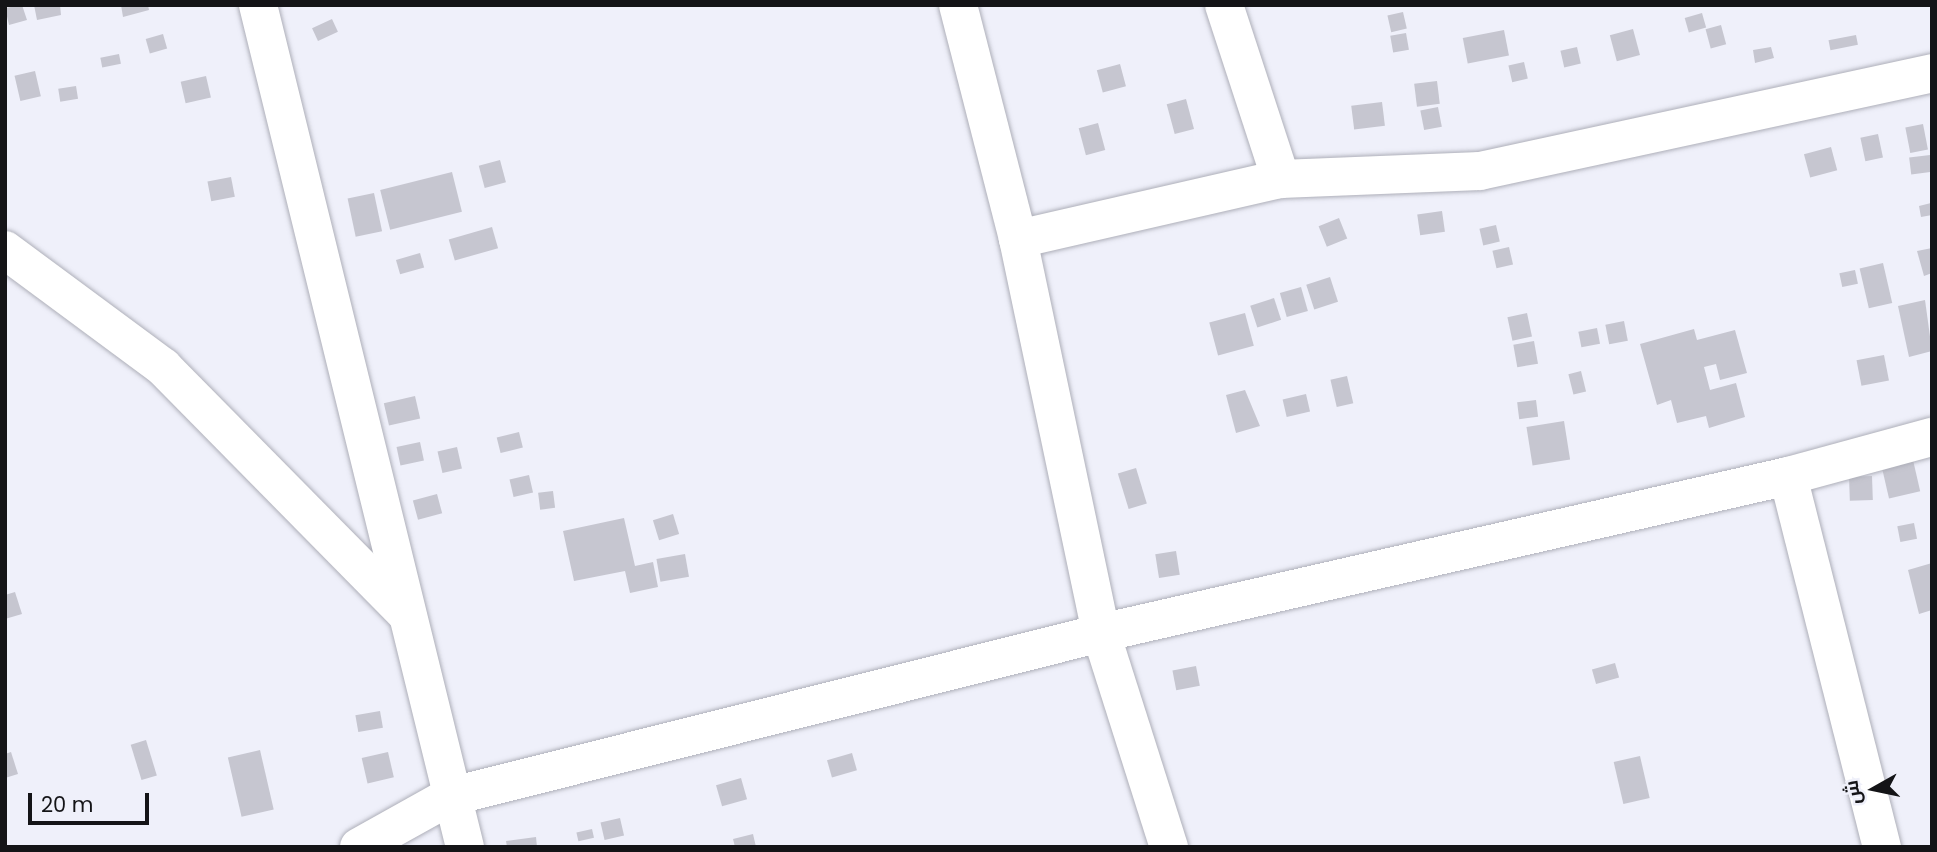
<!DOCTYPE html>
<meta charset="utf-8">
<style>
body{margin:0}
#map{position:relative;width:1937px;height:852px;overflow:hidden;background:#eff0fa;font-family:Poppins,Cairo,sans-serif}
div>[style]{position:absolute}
.building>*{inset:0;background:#c6c6d0;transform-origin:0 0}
.roads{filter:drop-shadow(0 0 2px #aeafb9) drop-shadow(0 0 2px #aeafb9)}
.minor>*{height:38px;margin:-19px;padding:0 19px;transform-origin:19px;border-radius:19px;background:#fff}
span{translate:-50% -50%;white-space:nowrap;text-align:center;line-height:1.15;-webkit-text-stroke:5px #eff0fa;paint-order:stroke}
.frame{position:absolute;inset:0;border:7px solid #141417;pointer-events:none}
.north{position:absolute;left:1839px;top:754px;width:70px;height:70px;-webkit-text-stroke:5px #eff0fa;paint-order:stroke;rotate:261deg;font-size:19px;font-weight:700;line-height:28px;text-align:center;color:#141417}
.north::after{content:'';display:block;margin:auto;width:24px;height:32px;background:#141417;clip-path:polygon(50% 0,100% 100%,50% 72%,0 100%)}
.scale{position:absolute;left:28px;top:793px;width:121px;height:32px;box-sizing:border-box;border:4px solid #141417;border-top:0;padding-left:9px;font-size:21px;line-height:24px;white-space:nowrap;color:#141417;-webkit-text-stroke:5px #eff0fa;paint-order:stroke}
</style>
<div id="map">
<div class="building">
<div style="clip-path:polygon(22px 5px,27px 20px,9px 25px,5px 8px)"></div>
<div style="clip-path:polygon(34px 5px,60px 5px,61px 15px,37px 20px)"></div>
<div style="clip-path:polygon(121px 5px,148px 5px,149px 10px,123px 17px)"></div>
<div style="left:1403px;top:12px;width:17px;height:16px;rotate:77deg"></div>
<div style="left:1702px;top:13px;width:15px;height:18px;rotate:74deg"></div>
<div style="left:332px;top:19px;width:14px;height:22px;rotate:65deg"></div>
<div style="left:1721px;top:25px;width:20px;height:16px;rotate:75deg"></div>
<div style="left:1633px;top:29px;width:27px;height:24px;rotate:75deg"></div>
<div style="left:1504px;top:30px;width:26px;height:42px;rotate:79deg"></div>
<div style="left:1406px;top:33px;width:17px;height:16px;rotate:80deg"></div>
<div style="left:163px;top:34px;width:15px;height:18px;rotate:74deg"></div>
<div style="left:1856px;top:35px;width:10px;height:28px;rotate:79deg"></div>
<div style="left:1577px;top:47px;width:17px;height:17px;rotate:77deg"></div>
<div style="clip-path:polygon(1771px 47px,1774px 58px,1755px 63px,1753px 50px)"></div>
<div style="left:119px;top:54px;width:10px;height:19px;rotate:79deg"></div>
<div style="left:1524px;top:62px;width:17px;height:16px;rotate:77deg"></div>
<div style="left:1120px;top:64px;width:23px;height:24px;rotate:75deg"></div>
<div style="left:35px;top:71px;width:26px;height:21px;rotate:77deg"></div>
<div style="left:206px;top:76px;width:22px;height:26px;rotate:77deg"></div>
<div style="left:1437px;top:81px;width:23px;height:23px;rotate:83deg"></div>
<div style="left:76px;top:86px;width:13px;height:18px;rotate:81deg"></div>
<div style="left:1186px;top:99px;width:31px;height:20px;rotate:75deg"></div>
<div style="left:1382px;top:102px;width:24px;height:31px;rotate:83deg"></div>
<div style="left:1438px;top:107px;width:20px;height:18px;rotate:79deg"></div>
<div style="left:1098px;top:123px;width:28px;height:20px;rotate:75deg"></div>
<div style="left:1923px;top:124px;width:26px;height:18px;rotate:79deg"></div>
<div style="left:1878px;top:134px;width:24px;height:18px;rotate:78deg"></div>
<div style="left:1831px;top:147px;width:24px;height:28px;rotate:75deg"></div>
<div style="left:1930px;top:155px;width:17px;height:21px;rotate:83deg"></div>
<div style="left:500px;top:160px;width:23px;height:22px;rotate:75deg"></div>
<div style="left:452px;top:172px;width:41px;height:74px;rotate:76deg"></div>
<div style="left:231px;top:177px;width:20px;height:24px;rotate:79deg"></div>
<div style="left:374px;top:193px;width:39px;height:27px;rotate:78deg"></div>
<div style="clip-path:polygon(1931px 203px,1932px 215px,1921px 217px,1919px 206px)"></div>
<div style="left:1442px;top:211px;width:21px;height:25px;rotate:82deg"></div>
<div style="left:1339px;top:218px;width:22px;height:22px;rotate:68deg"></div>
<div style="left:1496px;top:225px;width:17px;height:17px;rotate:77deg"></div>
<div style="left:492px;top:227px;width:22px;height:45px;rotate:74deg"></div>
<div style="left:1509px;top:247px;width:18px;height:17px;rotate:77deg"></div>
<div style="clip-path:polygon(1932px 248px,1932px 273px,1924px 276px,1917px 251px)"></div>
<div style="left:420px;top:253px;width:15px;height:25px;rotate:74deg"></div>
<div style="left:1883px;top:263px;width:41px;height:24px;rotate:77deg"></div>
<div style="left:1855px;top:270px;width:14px;height:16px;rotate:78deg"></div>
<div style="left:1330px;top:277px;width:26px;height:25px;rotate:72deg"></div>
<div style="left:1301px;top:287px;width:25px;height:22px;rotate:74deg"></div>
<div style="left:1274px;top:298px;width:23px;height:25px;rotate:72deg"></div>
<div style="clip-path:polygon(1925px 300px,1932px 351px,1909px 357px,1898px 306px)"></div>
<div style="left:1245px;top:313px;width:34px;height:37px;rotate:75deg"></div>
<div style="left:1527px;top:313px;width:24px;height:20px;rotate:78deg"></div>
<div style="left:1624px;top:321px;width:20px;height:19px;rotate:79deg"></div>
<div style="left:1597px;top:328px;width:16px;height:19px;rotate:79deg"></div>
<div style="clip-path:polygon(1694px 329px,1697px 340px,1735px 330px,1747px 373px,1720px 380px,1716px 364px,1704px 367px,1710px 390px,1736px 383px,1745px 417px,1709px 428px,1706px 416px,1677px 423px,1671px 400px,1657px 405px,1640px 344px)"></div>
<div style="left:1534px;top:341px;width:23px;height:21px;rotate:80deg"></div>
<div style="left:1884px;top:355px;width:26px;height:28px;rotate:79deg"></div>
<div style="left:1581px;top:371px;width:21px;height:13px;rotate:76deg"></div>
<div style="left:1347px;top:376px;width:28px;height:17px;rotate:77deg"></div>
<div style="clip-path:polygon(1245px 390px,1260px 426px,1236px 433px,1226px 395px)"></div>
<div style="left:1306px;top:394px;width:18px;height:24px;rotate:77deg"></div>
<div style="left:415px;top:396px;width:23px;height:32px;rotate:77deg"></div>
<div style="left:1536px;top:400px;width:17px;height:19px;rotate:83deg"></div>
<div style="left:1564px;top:421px;width:39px;height:38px;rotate:81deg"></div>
<div style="left:519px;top:432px;width:16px;height:23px;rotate:76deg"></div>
<div style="left:420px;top:442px;width:19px;height:24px;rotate:78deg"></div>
<div style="left:457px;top:447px;width:22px;height:20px;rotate:77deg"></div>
<div style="left:1913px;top:460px;width:32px;height:32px;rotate:77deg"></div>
<div style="left:1136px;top:468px;width:37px;height:19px;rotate:73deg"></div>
<div style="left:529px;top:475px;width:18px;height:20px;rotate:77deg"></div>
<div style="left:1872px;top:476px;width:24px;height:23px;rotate:88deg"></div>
<div style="left:553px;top:491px;width:17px;height:15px;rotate:83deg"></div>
<div style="left:437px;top:494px;width:20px;height:25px;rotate:75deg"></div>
<div style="left:673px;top:514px;width:21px;height:21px;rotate:73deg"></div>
<div style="clip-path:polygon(624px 518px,635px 566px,653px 562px,658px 587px,630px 593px,625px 571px,574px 581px,563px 531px)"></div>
<div style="left:1914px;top:523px;width:16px;height:17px;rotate:79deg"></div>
<div style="left:1176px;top:551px;width:24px;height:21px;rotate:81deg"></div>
<div style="left:685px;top:554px;width:23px;height:29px;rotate:80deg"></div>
<div style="clip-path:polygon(1932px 563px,1932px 610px,1919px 614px,1908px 570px)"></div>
<div style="clip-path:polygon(15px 592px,22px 614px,5px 619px,5px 595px)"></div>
<div style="left:1615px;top:663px;width:15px;height:24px;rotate:74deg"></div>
<div style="left:1196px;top:666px;width:20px;height:24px;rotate:79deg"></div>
<div style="left:380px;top:711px;width:17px;height:25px;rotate:80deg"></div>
<div style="left:146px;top:740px;width:37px;height:16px;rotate:73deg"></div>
<div style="left:260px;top:750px;width:61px;height:33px;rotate:77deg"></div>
<div style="clip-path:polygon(11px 752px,18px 774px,5px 778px,5px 754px)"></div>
<div style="left:388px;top:752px;width:26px;height:27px;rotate:77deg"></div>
<div style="left:852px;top:753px;width:18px;height:26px;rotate:74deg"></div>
<div style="left:1640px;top:756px;width:43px;height:27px;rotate:77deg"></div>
<div style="left:741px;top:778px;width:22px;height:26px;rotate:74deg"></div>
<div style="left:620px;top:818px;width:18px;height:20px;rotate:77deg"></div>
<div style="left:592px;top:829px;width:9px;height:16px;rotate:77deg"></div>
<div style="clip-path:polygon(753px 834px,756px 847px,735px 847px,733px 839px)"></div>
<div style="clip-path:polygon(536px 837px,537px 847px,507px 847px,506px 841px)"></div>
</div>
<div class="roads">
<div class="minor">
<div style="left:258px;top:5px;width:867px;rotate:76.19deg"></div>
<div style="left:958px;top:5px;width:242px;rotate:75.6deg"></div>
<div style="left:1018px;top:239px;width:403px;rotate:78.1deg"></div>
<div style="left:1101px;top:633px;width:225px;rotate:72.4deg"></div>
<div style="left:1224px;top:5px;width:183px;rotate:71.9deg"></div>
<div style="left:1018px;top:239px;width:270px;rotate:-12.9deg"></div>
<div style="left:1281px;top:179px;width:199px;rotate:-2.3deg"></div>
<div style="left:1480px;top:171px;width:463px;rotate:-12.2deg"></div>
<div style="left:5px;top:250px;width:197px;rotate:36.5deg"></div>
<div style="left:163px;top:367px;width:347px;rotate:45.4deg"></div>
<div style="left:1788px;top:476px;width:383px;rotate:75.8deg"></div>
<div style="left:359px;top:847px;width:103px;rotate:-29.1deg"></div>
<div style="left:449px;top:797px;width:672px;rotate:-14.12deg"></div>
<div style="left:1101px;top:633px;width:705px;rotate:-12.87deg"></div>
<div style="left:1788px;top:476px;width:149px;rotate:-15.2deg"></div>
</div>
</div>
<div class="frame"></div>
<div class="north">ش</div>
<div class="scale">20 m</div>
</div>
